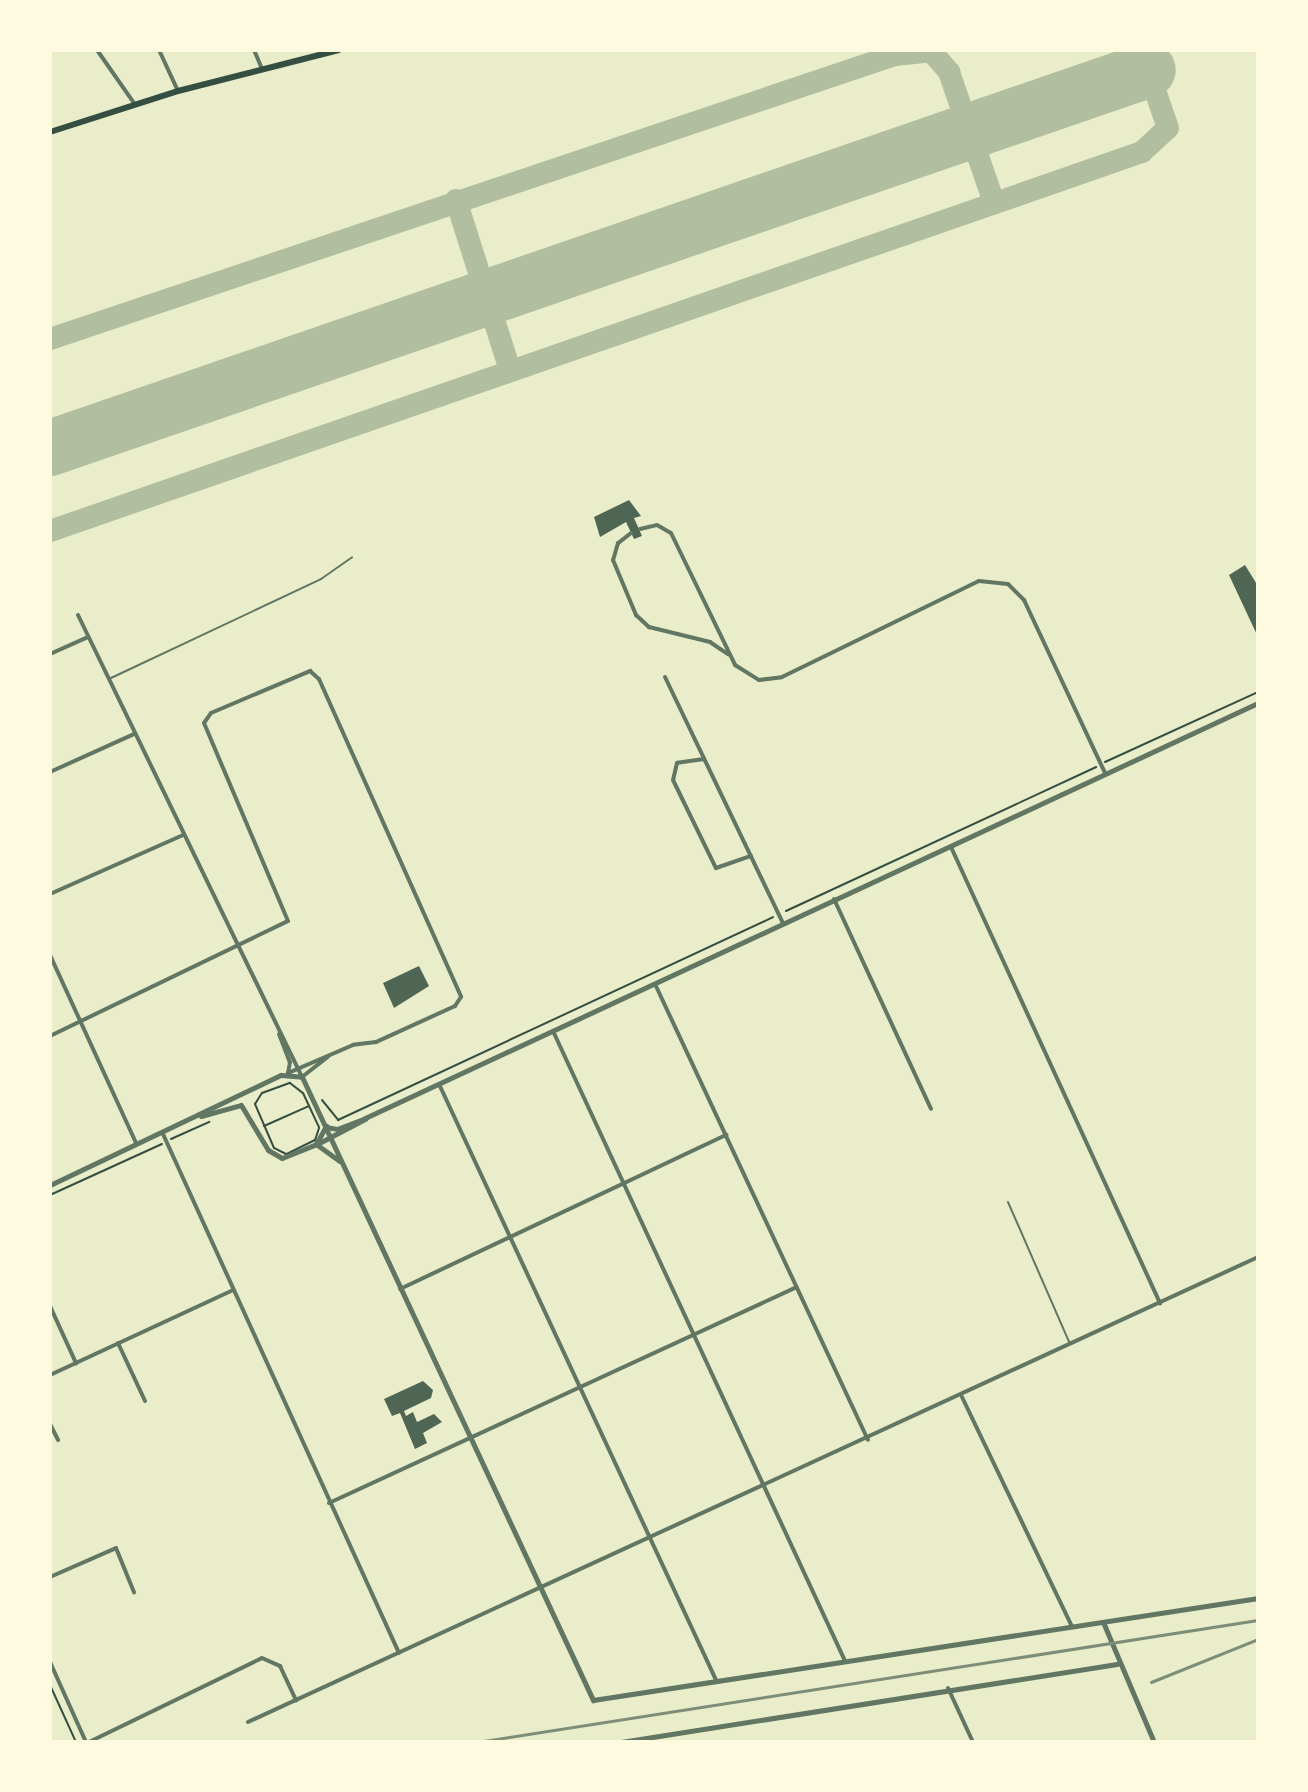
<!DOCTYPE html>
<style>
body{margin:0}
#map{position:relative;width:1308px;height:1792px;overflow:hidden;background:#e9edc9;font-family:"Archivo Narrow",sans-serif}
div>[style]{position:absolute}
.taxiway>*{height:22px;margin:-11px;padding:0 11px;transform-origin:11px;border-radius:11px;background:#b2bea0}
.runway>*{height:56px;margin:-28px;padding:0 28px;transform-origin:28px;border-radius:28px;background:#b2bea0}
.building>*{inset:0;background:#4f6655}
.path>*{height:2px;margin:-1px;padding:0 1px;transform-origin:1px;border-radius:1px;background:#344e41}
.service>*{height:2px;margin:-1px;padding:0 1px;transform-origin:1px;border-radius:1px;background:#617663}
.minor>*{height:4px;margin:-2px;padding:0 2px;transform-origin:2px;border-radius:2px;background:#617663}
.tertiary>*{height:5px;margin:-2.5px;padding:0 2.5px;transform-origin:2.5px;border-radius:2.5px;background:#617663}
.secondary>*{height:6px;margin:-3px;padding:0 3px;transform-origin:3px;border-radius:3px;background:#344e41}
.rail>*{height:3px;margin:-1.5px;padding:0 1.5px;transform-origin:1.5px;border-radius:1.5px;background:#7c8e77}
span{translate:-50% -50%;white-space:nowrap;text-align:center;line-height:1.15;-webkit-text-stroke:7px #fefae0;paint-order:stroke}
.frame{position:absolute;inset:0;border:52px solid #fefae0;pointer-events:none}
</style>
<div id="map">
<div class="taxiway">
<div style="left:456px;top:200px;width:178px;rotate:72.4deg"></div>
<div style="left:50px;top:339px;width:891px;rotate:-18.58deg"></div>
<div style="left:895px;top:55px;width:36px;rotate:-6deg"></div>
<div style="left:931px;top:51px;width:28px;rotate:49deg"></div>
<div style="left:949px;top:72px;width:139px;rotate:71deg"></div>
<div style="left:50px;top:531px;width:1156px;rotate:-19.14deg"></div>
<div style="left:1142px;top:152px;width:35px;rotate:-43deg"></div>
<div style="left:1168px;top:128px;width:61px;rotate:-109deg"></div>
</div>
<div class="runway">
<div style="left:50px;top:448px;width:1161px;rotate:-19deg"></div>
</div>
<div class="building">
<div style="clip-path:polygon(629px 500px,641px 516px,634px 518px,642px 536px,634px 539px,626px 522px,600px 537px,594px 517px)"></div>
<div style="clip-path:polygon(1245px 565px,1258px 586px,1258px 637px,1229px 575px)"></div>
<div style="clip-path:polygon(419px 966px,429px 986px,394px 1008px,383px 983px)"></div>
<div style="clip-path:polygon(423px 1381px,433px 1390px,431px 1398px,404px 1411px,406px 1416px,413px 1412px,417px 1422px,434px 1414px,442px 1422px,423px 1433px,427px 1443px,415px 1449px,400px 1413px,392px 1416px,384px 1399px)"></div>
</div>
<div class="path">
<div style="left:1105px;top:762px;width:168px;rotate:-24.6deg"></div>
<div style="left:786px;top:911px;width:342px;rotate:-24.9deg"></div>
<div style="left:290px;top:1083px;width:16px;rotate:38deg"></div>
<div style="left:303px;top:1093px;width:38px;rotate:65deg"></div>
<div style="left:319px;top:1128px;width:13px;rotate:108deg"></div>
<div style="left:315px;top:1140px;width:32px;rotate:154deg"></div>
<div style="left:286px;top:1154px;width:13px;rotate:-153deg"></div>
<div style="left:274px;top:1148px;width:48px;rotate:-113.4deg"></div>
<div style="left:255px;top:1104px;width:13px;rotate:-58deg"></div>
<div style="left:262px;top:1093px;width:30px;rotate:-20deg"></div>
<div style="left:322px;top:1100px;width:26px;rotate:51deg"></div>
<div style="left:338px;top:1120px;width:480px;rotate:-25deg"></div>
<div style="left:264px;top:1126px;width:49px;rotate:-24deg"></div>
<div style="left:171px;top:1139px;width:42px;rotate:-24.1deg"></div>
<div style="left:50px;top:1195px;width:123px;rotate:-24.5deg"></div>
<div style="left:50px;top:1685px;width:63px;rotate:65.5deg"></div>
</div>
<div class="service">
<div style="left:111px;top:678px;width:232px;rotate:-25.2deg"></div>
<div style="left:321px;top:579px;width:38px;rotate:-35deg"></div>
<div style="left:1008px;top:1202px;width:155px;rotate:66.4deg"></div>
</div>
<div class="minor">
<div style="left:97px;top:50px;width:65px;rotate:55.1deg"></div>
<div style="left:159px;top:50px;width:45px;rotate:65.1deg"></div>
<div style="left:254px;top:50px;width:21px;rotate:67deg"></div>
<div style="left:640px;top:529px;width:17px;rotate:-13deg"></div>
<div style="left:657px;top:525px;width:16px;rotate:30deg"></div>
<div style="left:671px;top:533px;width:147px;rotate:64.1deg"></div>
<div style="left:735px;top:665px;width:28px;rotate:32deg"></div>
<div style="left:759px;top:680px;width:23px;rotate:-7deg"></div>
<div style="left:782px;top:677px;width:219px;rotate:-26deg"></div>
<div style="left:979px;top:581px;width:29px;rotate:6deg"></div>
<div style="left:1008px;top:584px;width:23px;rotate:45deg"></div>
<div style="left:1024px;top:600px;width:191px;rotate:64.9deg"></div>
<div style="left:631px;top:533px;width:16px;rotate:142deg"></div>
<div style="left:618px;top:543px;width:18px;rotate:106deg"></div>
<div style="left:613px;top:560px;width:60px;rotate:67.3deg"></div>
<div style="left:636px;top:615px;width:18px;rotate:43deg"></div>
<div style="left:649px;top:627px;width:63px;rotate:13.8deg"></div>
<div style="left:710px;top:642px;width:22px;rotate:34deg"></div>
<div style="left:78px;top:615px;width:513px;rotate:64.13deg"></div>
<div style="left:302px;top:1077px;width:33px;rotate:-38deg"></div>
<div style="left:50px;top:654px;width:42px;rotate:-24.1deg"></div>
<div style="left:665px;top:677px;width:273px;rotate:64.4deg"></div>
<div style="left:704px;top:759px;width:27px;rotate:172deg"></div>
<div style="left:677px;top:763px;width:17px;rotate:103deg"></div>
<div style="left:673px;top:780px;width:98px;rotate:64deg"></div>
<div style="left:716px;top:868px;width:37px;rotate:-19deg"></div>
<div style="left:50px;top:772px;width:92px;rotate:-24.3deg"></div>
<div style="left:951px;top:847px;width:502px;rotate:65.38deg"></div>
<div style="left:50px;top:894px;width:145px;rotate:-23.9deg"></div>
<div style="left:834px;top:899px;width:231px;rotate:65.2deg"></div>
<div style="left:50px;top:955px;width:207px;rotate:65.4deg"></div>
<div style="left:655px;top:984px;width:503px;rotate:64.96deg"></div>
<div style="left:553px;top:1031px;width:694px;rotate:65.13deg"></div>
<div style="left:279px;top:1034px;width:30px;rotate:69deg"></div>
<div style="left:290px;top:1062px;width:11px;rotate:100deg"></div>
<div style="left:50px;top:1036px;width:264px;rotate:-25.8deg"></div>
<div style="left:288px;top:921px;width:215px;rotate:-113deg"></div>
<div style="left:204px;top:723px;width:12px;rotate:-55deg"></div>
<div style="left:211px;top:713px;width:108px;rotate:-23deg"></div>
<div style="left:310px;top:671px;width:12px;rotate:42deg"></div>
<div style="left:319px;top:679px;width:348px;rotate:65.9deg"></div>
<div style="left:461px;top:997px;width:11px;rotate:124deg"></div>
<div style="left:455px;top:1006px;width:87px;rotate:155.5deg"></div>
<div style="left:376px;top:1042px;width:23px;rotate:173deg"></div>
<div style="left:353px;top:1045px;width:71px;rotate:156.7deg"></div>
<div style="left:439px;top:1084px;width:657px;rotate:65.07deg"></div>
<div style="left:163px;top:1134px;width:570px;rotate:65.55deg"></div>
<div style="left:400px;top:1289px;width:361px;rotate:-25.3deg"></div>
<div style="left:50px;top:1306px;width:63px;rotate:65.5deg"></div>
<div style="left:118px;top:1343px;width:64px;rotate:65deg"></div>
<div style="left:50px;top:1375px;width:202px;rotate:-24.9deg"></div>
<div style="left:962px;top:1397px;width:253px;rotate:64.4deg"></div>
<div style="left:50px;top:1424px;width:18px;rotate:63deg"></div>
<div style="left:329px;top:1503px;width:515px;rotate:-24.78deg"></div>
<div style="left:50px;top:1577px;width:72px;rotate:-23.7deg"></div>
<div style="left:116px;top:1548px;width:48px;rotate:67.8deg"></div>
<div style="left:50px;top:1662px;width:88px;rotate:65.8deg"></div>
<div style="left:948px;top:1688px;width:60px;rotate:65.2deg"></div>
<div style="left:248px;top:1722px;width:1112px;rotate:-24.72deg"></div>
<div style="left:89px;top:1742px;width:192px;rotate:-25.9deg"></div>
<div style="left:262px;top:1658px;width:20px;rotate:24deg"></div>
<div style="left:280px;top:1666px;width:38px;rotate:65deg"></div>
</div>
<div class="tertiary">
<div style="left:201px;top:1116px;width:41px;rotate:-15.4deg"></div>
<div style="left:241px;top:1105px;width:52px;rotate:59deg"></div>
<div style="left:268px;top:1150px;width:16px;rotate:30deg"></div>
<div style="left:282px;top:1158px;width:37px;rotate:-22deg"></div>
<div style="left:316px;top:1144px;width:21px;rotate:-61deg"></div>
<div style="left:326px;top:1127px;width:11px;rotate:10deg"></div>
<div style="left:337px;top:1129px;width:30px;rotate:-21deg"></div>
<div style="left:365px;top:1118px;width:985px;rotate:-24.93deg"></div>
<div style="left:321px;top:1142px;width:50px;rotate:-27.6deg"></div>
<div style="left:316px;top:1144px;width:29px;rotate:36deg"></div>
<div style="left:50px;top:1185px;width:256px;rotate:-25.5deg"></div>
<div style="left:281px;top:1075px;width:21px;rotate:5deg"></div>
<div style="left:302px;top:1077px;width:688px;rotate:64.96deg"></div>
<div style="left:593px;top:1700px;width:673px;rotate:-8.72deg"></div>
<div style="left:1103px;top:1622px;width:130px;rotate:67deg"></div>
<div style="left:621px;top:1742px;width:502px;rotate:-8.94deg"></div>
</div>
<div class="secondary">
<div style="left:50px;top:132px;width:134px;rotate:-17.8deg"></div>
<div style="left:178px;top:91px;width:166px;rotate:-14.3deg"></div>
</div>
<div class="rail">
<div style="left:1151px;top:1682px;width:115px;rotate:-21.9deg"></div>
<div style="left:477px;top:1742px;width:790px;rotate:-8.88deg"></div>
</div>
<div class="frame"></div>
</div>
